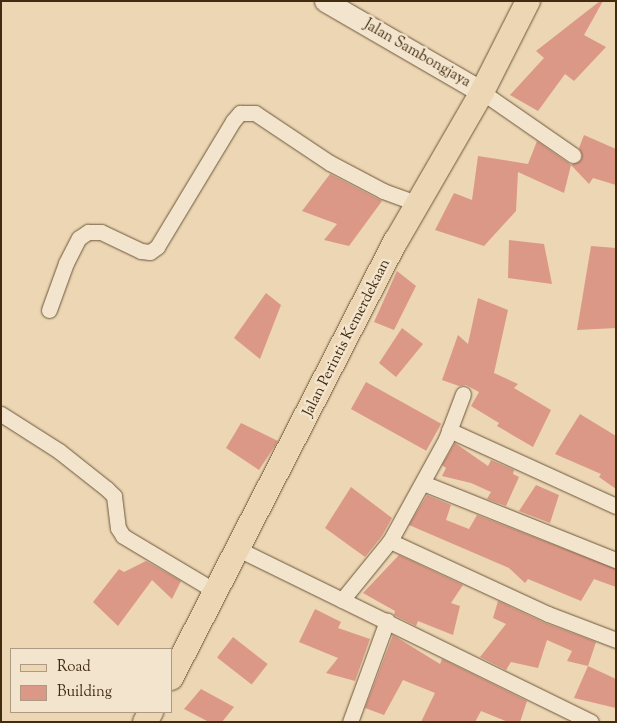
<!DOCTYPE html>
<style>
body{margin:0}
#map{position:relative;width:617px;height:723px;overflow:hidden;background:#ecd6b3;font-family:"Sorts Mill Goudy",serif}
div>[style]{position:absolute}
.building>*{inset:0;background:#dc9886;transform-origin:0 0}
.roads{filter:drop-shadow(0 0 1px #6c563a) drop-shadow(0 0 1px #6c563a)}
.street>*{height:15px;margin:-7.5px;padding:0 7.5px;transform-origin:7.5px;border-radius:7.5px;background:#f3e4ce}
.secondary>*{height:21px;margin:-10.5px;padding:0 10.5px;transform-origin:10.5px;border-radius:10.5px;background:#f3e4ce}
.primary>*{height:24px;margin:-12px;padding:0 12px;transform-origin:12px;border-radius:12px;background:#ecd6b3}
span{translate:-50% -50%;white-space:nowrap;text-align:center;line-height:1.15;-webkit-text-stroke:5px #f3e4ce;paint-order:stroke}
.street-label{font-size:15px;color:#422b11}
.frame{position:absolute;inset:0;border:2px solid #422b11;pointer-events:none}
.legend{position:absolute;left:10px;top:648px;width:162px;height:65px;box-sizing:border-box;background:#f3e4ce;border:1px solid #ac9a82;margin:0;padding:6px 9px;list-style:none;font-size:15px;color:#422b11}
.legend li{display:flex;align-items:center;gap:10px;height:25px}
.legend b{width:25px;border:1px solid #ac9a82}
</style>
<div id="map">
<div class="building">
<div style="clip-path:polygon(600px 1px,603px 1px,584px 35px,606px 47px,574px 81px,565px 74px,538px 111px,510px 95px,544px 58px,536px 51px)"></div>
<div style="clip-path:polygon(584px 135px,616px 149px,616px 185px,593px 178px,589px 184px,571px 165px,581px 160px,582px 155px,579px 148px)"></div>
<div style="clip-path:polygon(537px 141px,571px 165px,564px 193px,518px 172px,516px 211px,484px 246px,435px 230px,454px 193px,472px 200px,478px 156px,528px 164px)"></div>
<div style="clip-path:polygon(330px 174px,382px 201px,349px 246px,324px 240px,337px 224px,302px 211px)"></div>
<div style="clip-path:polygon(509px 240px,544px 244px,552px 284px,508px 278px)"></div>
<div style="clip-path:polygon(591px 246px,616px 248px,616px 328px,577px 330px)"></div>
<div style="clip-path:polygon(397px 271px,416px 286px,394px 330px,374px 322px)"></div>
<div style="clip-path:polygon(266px 293px,281px 305px,260px 359px,234px 338px)"></div>
<div style="clip-path:polygon(478px 298px,508px 310px,494px 373px,518px 384px,514px 388px,551px 410px,533px 447px,497px 426px,499px 423px,471px 406px,479px 392px,466px 385px,459px 386px,442px 380px,458px 335px,468px 344px)"></div>
<div style="clip-path:polygon(402px 328px,423px 344px,396px 377px,379px 363px)"></div>
<div style="left:366px;top:382px;width:86px;height:31px;rotate:29deg"></div>
<div style="clip-path:polygon(580px 414px,616px 436px,616px 489px,599px 477px,601px 474px,555px 454px)"></div>
<div style="clip-path:polygon(241px 423px,278px 441px,259px 470px,226px 448px)"></div>
<div style="clip-path:polygon(455px 443px,488px 466px,491px 460px,514px 470px,513px 474px,519px 477px,506px 506px,487px 499px,491px 492px,471px 483px,442px 476px,446px 468px,442px 465px)"></div>
<div style="clip-path:polygon(536px 485px,559px 495px,550px 523px,519px 511px)"></div>
<div style="clip-path:polygon(351px 487px,392px 518px,382px 536px,365px 557px,325px 528px)"></div>
<div style="clip-path:polygon(427px 495px,451px 505px,446px 520px,469px 529px,477px 515px,616px 569px,616px 587px,594px 579px,581px 601px,528px 579px,525px 583px,509px 568px,409px 525px)"></div>
<div style="clip-path:polygon(399px 555px,463px 585px,451px 603px,460px 606px,453px 635px,418px 621px,416px 626px,394px 615px,395px 611px,363px 593px)"></div>
<div style="clip-path:polygon(146px 561px,181px 581px,172px 599px,152px 580px,118px 626px,93px 602px,119px 569px,124px 572px)"></div>
<div style="clip-path:polygon(498px 601px,545px 623px,596px 642px,588px 666px,567px 661px,572px 651px,547px 640px,538px 668px,511px 662px,506px 670px,480px 657px,506px 624px,493px 618px)"></div>
<div style="clip-path:polygon(315px 609px,341px 622px,338px 628px,370px 639px,355px 681px,326px 673px,338px 658px,299px 642px)"></div>
<div style="clip-path:polygon(393px 635px,440px 664px,442px 659px,527px 701px,520px 722px,508px 722px,481px 711px,475px 722px,421px 722px,435px 693px,403px 680px,384px 715px,365px 708px)"></div>
<div style="left:233px;top:637px;width:44px;height:26px;rotate:38deg"></div>
<div style="clip-path:polygon(588px 666px,616px 679px,616px 708px,574px 698px)"></div>
<div style="clip-path:polygon(201px 689px,234px 707px,222px 722px,209px 722px,184px 709px)"></div>
</div>
<div class="roads">
<div class="street">
<div style="left:482px;top:92px;width:111px;rotate:34.7deg"></div>
<div style="left:49px;top:310px;width:50px;rotate:-70.1deg"></div>
<div style="left:66px;top:263px;width:28px;rotate:-63deg"></div>
<div style="left:79px;top:238px;width:11px;rotate:-34deg"></div>
<div style="left:88px;top:232px;width:13px"></div>
<div style="left:101px;top:232px;width:44px;rotate:25.4deg"></div>
<div style="left:141px;top:251px;width:9px;rotate:6deg"></div>
<div style="left:150px;top:252px;width:9px;rotate:-36deg"></div>
<div style="left:157px;top:247px;width:147px;rotate:-58.9deg"></div>
<div style="left:233px;top:121px;width:11px;rotate:-49deg"></div>
<div style="left:240px;top:113px;width:15px"></div>
<div style="left:255px;top:113px;width:90px;rotate:33.7deg"></div>
<div style="left:330px;top:163px;width:60px;rotate:27.8deg"></div>
<div style="left:383px;top:191px;width:37px;rotate:20deg"></div>
<div style="left:1px;top:414px;width:69px;rotate:32.5deg"></div>
<div style="left:59px;top:451px;width:61px;rotate:38.4deg"></div>
<div style="left:107px;top:489px;width:10px;rotate:45deg"></div>
<div style="left:114px;top:496px;width:32px;rotate:83deg"></div>
<div style="left:118px;top:528px;width:9px;rotate:58deg"></div>
<div style="left:123px;top:536px;width:107px;rotate:30.9deg"></div>
<div style="left:449px;top:430px;width:183px;rotate:24.5deg"></div>
<div style="left:423px;top:483px;width:208px;rotate:21.8deg"></div>
<div style="left:390px;top:541px;width:116px;rotate:-61.2deg"></div>
<div style="left:446px;top:439px;width:48px;rotate:-69.3deg"></div>
<div style="left:236px;top:548px;width:395px;rotate:26.1deg"></div>
<div style="left:342px;top:600px;width:76px;rotate:-50.9deg"></div>
<div style="left:390px;top:541px;width:174px;rotate:24.8deg"></div>
<div style="left:548px;top:614px;width:73px;rotate:20.9deg"></div>
<div style="left:350px;top:722px;width:108px;rotate:-69.9deg"></div>
</div>
<div class="secondary">
<div style="left:325px;top:1px;width:181px;rotate:30.1deg"></div>
</div>
<div class="primary">
<div style="left:171px;top:678px;width:492px;rotate:-62.8deg"></div>
<div style="left:396px;top:241px;width:172px;rotate:-60deg"></div>
<div style="left:482px;top:92px;width:102px;rotate:-63.2deg"></div>
<div style="left:145px;top:722px;width:12px;rotate:-59deg"></div>
</div>
</div>
<div class="street-label">
<span style="left:417px;top:54px;rotate:30deg">Jalan Sambongjaya</span>
<span style="left:347px;top:338px;rotate:-63deg">Jalan Perintis Kemerdekaan</span>
</div>
<div class="frame"></div>
<ul class="legend">
<li><b style="height:6px;background:#ecd6b3"></b>Road</li>
<li><b style="height:14px;background:#dc9886"></b>Building</li>
</ul>
</div>
